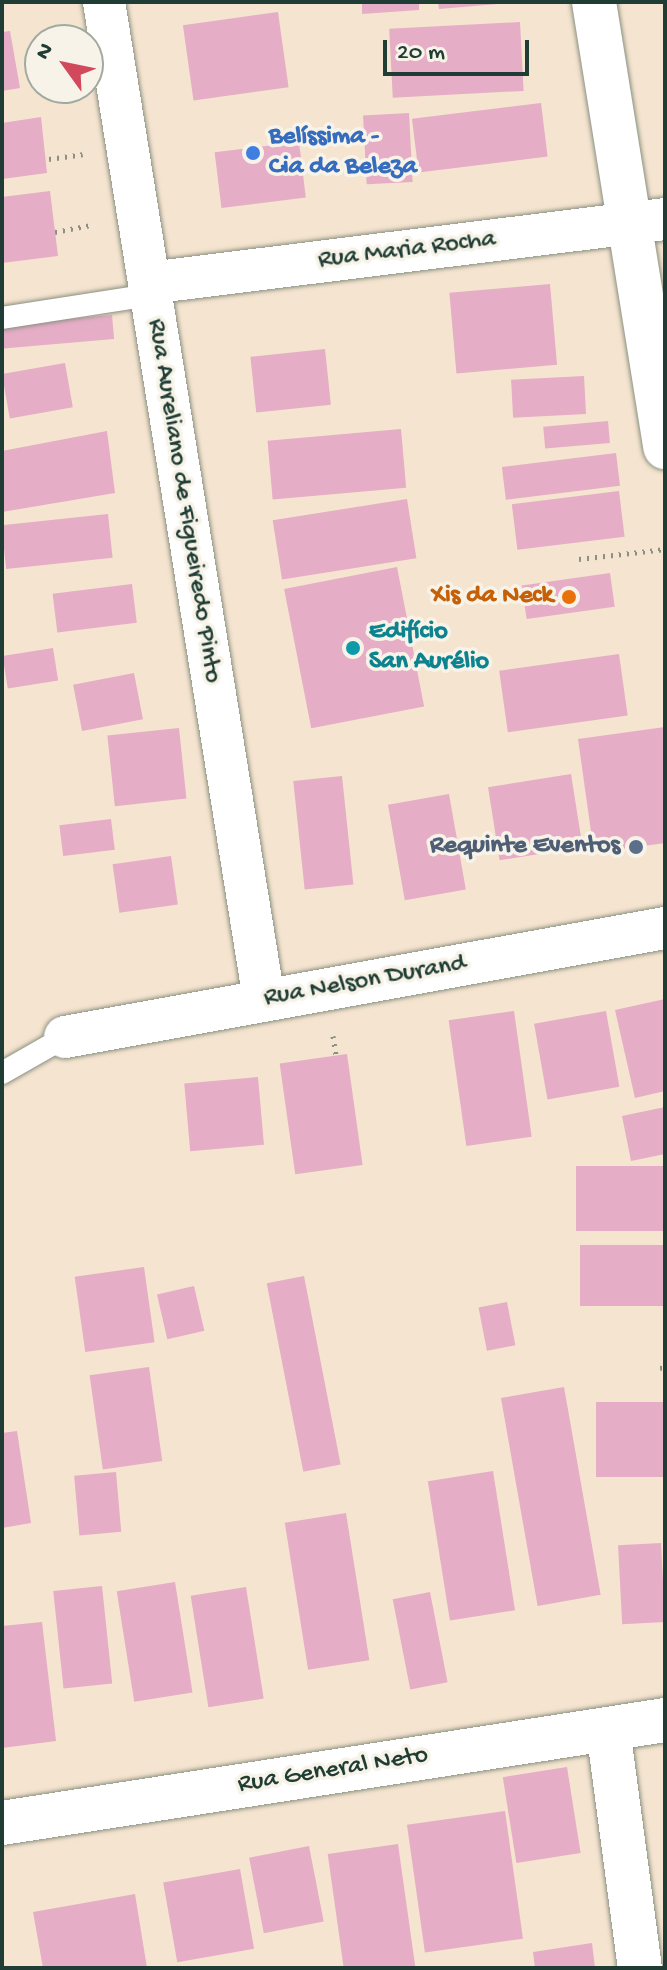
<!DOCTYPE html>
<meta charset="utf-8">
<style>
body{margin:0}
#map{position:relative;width:667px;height:1970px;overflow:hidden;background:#f5e4cf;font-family:"Gochi Hand",sans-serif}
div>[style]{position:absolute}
.building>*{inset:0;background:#e6adc6;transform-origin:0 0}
.path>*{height:5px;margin-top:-2.5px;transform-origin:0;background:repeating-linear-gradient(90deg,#8a9082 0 2px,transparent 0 8px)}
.roads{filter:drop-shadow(0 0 2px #8a9082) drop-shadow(0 0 2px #8a9082)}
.service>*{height:22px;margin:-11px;padding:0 11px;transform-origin:11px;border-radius:11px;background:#fff}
.minor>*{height:42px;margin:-21px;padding:0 21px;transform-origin:21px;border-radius:21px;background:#fff}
.tertiary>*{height:44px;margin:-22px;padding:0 22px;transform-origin:22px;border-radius:22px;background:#fff}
.secondary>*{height:44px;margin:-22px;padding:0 22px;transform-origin:22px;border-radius:22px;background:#fff}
.dots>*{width:22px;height:22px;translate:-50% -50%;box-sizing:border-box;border:4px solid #f7f3e8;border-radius:50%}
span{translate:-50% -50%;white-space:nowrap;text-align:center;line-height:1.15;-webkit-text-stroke:7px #f7f3e8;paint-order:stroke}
.shop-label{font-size:26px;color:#366cbe;font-weight:700}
.left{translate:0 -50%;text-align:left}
.street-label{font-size:26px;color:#1f3d34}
.food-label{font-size:26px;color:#c56008;font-weight:700}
.right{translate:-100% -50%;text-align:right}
.culture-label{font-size:26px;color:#0d838f;font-weight:700}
.service-label{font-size:26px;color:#4e5e75;font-weight:700}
.frame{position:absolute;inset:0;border:4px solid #1f3d34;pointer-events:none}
.north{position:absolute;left:24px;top:24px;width:80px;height:80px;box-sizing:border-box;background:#f7f3e8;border:2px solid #a1aaa0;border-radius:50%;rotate:303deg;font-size:22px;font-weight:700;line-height:32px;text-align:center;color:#1f3d34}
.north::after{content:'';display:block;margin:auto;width:28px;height:36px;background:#d1495b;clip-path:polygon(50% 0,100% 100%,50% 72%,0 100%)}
.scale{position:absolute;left:383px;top:40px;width:146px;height:36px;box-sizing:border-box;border:4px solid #1f3d34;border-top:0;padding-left:10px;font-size:24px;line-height:28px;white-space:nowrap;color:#1f3d34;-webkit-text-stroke:6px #f7f3e8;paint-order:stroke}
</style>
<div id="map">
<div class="building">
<div style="clip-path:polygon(362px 2px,419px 2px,419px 10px,362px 14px)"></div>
<div style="clip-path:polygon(438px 2px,498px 2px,498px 4px,439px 9px)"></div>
<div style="left:278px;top:12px;width:76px;height:96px;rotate:82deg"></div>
<div style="left:520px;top:22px;width:69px;height:131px;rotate:87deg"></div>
<div style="clip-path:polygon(10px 31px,20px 88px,2px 91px,2px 32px)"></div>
<div style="left:541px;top:103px;width:54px;height:130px;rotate:83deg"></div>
<div style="left:409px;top:113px;width:69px;height:46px;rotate:87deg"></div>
<div style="clip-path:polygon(41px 117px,47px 173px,2px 179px,2px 123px)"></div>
<div style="left:299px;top:142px;width:56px;height:85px;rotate:83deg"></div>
<div style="clip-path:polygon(50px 191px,58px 256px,2px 263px,2px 197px)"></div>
<div style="left:550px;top:284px;width:81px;height:101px;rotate:85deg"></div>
<div style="left:112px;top:315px;width:24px;height:111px;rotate:85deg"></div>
<div style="left:325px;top:349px;width:56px;height:75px;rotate:84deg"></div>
<div style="left:65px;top:363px;width:45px;height:64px;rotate:80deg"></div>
<div style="left:584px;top:376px;width:38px;height:73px;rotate:87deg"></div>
<div style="left:608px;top:421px;width:22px;height:65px;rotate:85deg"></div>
<div style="left:401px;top:429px;width:59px;height:134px;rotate:85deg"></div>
<div style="clip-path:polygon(107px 431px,115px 493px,2px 512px,2px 451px)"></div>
<div style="left:616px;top:453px;width:33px;height:115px;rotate:83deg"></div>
<div style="left:619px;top:491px;width:46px;height:108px;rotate:83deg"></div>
<div style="left:407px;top:499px;width:60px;height:136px;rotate:81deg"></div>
<div style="left:108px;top:514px;width:44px;height:107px;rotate:84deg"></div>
<div style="left:397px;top:567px;width:142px;height:115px;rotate:79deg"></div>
<div style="left:610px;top:573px;width:34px;height:89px;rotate:82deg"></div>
<div style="left:132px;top:584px;width:39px;height:80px;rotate:83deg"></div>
<div style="left:53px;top:648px;width:33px;height:51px;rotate:81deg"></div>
<div style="left:619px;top:654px;width:62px;height:121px;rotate:82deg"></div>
<div style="left:134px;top:673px;width:47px;height:62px;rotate:79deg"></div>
<div style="clip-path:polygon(665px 727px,665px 843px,594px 853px,578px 739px)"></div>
<div style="left:179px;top:728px;width:71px;height:72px;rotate:84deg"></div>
<div style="left:571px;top:774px;width:74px;height:84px;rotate:81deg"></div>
<div style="left:342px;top:776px;width:109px;height:49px;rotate:84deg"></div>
<div style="left:449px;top:794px;width:97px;height:62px;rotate:80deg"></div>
<div style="left:111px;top:819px;width:31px;height:52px;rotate:83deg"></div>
<div style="left:171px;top:856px;width:49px;height:59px;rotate:82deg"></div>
<div style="clip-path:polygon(665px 999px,665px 1091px,635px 1098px,615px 1010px)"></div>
<div style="left:514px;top:1011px;width:127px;height:66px;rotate:82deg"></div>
<div style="left:606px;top:1011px;width:77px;height:73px;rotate:80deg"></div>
<div style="left:347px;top:1054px;width:112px;height:68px;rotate:82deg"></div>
<div style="left:258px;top:1077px;width:68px;height:74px;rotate:85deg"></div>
<div style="clip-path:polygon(665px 1107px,665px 1154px,631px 1161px,622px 1116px)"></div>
<div style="left:665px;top:1166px;width:65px;height:89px;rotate:90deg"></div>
<div style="left:665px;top:1245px;width:61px;height:85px;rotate:90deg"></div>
<div style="left:144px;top:1267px;width:76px;height:70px;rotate:82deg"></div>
<div style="left:304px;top:1276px;width:192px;height:38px;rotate:79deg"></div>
<div style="left:194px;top:1286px;width:46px;height:38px;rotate:77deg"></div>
<div style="left:507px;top:1302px;width:44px;height:29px;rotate:79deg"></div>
<div style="left:149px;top:1367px;width:95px;height:60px;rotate:82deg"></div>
<div style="left:564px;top:1387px;width:211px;height:64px;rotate:80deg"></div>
<div style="left:665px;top:1402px;width:75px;height:69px;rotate:90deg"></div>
<div style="clip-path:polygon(17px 1431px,31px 1523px,2px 1528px,2px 1433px)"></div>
<div style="left:493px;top:1471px;width:141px;height:66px;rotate:81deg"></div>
<div style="left:116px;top:1472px;width:60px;height:42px;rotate:85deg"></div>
<div style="left:346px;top:1513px;width:149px;height:62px;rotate:81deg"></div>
<div style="left:661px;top:1543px;width:79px;height:43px;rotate:87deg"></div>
<div style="left:175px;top:1582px;width:112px;height:59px;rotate:81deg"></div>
<div style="left:102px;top:1586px;width:98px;height:49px;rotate:84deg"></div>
<div style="left:246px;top:1587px;width:113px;height:56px;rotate:81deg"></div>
<div style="left:430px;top:1592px;width:92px;height:38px;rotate:79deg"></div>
<div style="clip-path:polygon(42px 1622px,56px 1741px,2px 1748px,2px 1626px)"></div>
<div style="left:567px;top:1767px;width:87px;height:65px;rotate:81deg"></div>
<div style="left:505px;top:1811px;width:129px;height:99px;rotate:82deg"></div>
<div style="left:398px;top:1844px;width:125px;height:71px;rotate:82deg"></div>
<div style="left:309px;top:1846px;width:77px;height:61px;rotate:79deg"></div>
<div style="left:240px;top:1869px;width:81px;height:78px;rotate:80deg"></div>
<div style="clip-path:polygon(135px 1894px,147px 1968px,43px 1968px,33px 1912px)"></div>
<div style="clip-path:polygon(592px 1943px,595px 1968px,535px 1968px,533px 1952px)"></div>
</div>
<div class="path">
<div style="left:49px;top:159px;width:34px;rotate:-8deg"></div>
<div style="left:55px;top:232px;width:36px;rotate:-11deg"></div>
<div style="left:579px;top:559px;width:87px;rotate:-6.6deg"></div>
<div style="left:333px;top:1036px;width:20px;rotate:81deg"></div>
<div style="left:660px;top:1368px;width:5px;rotate:-11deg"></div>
</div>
<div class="roads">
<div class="service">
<div style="left:2px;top:318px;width:151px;rotate:-8.8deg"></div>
<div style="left:2px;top:1073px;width:73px;rotate:-29.7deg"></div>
</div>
<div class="minor">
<div style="left:104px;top:2px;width:1011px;rotate:80.89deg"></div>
<div style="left:149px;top:283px;width:520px;rotate:-7.07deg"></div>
<div style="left:65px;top:1037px;width:610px;rotate:-10.3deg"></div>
</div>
<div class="tertiary">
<div style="left:594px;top:2px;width:451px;rotate:80.9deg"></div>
<div style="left:608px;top:1729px;width:241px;rotate:82.4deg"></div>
</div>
<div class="secondary">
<div style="left:2px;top:1823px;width:671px;rotate:-8.83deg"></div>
</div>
</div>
<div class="dots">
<div style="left:253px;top:153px;background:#3f7fe0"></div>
<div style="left:569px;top:597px;background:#e8710a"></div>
<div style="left:353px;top:648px;background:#0f9aa8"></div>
<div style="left:636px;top:847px;background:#5c6f8a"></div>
</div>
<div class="shop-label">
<span class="left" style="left:269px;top:153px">Belíssima -<br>Cia da Beleza</span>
</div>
<div class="street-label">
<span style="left:407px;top:251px;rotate:-7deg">Rua Maria Rocha</span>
<span style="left:183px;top:501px;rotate:81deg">Rua Aureliano de Figueiredo Pinto</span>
<span style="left:365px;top:982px;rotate:-10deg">Rua Nelson Durand</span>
<span style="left:333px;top:1771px;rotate:-9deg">Rua General Neto</span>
</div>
<div class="food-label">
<span class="right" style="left:553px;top:597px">Xis da Neck</span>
</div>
<div class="culture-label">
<span class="left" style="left:369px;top:648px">Edifício<br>San Aurélio</span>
</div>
<div class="service-label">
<span class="right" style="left:620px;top:847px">Requinte Eventos</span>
</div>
<div class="frame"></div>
<div class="north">N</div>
<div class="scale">20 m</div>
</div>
